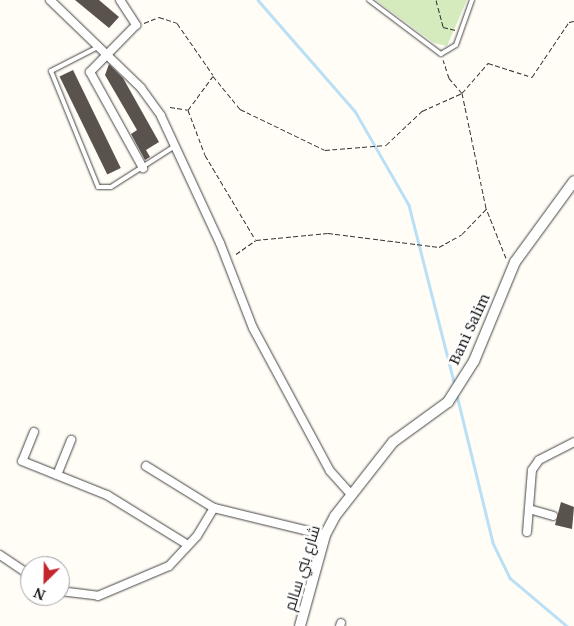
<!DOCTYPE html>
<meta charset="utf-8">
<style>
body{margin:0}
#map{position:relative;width:574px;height:626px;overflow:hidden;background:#fffdf5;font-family:"Noto Serif",Cairo,serif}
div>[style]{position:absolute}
.green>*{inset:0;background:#d5ebbd}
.stream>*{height:2.5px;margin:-1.25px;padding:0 1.25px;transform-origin:1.25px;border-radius:1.25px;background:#b9e0f7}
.building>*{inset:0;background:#5a524d;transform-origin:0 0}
.path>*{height:1px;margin-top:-0.5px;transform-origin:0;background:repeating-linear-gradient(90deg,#333 0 5px,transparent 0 7.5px)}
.roads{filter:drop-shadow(0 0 1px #444) drop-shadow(0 0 1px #444)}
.service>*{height:4px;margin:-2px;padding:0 2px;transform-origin:2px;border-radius:2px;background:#fff}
.minor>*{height:8px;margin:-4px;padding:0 4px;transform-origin:4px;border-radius:4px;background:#fff}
.tertiary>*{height:10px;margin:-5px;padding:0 5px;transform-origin:5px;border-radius:5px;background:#fff}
span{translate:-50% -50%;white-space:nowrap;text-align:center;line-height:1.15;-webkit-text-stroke:5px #fff;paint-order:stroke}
.street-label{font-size:15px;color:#111}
.north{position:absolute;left:20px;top:556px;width:50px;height:50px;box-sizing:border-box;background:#fff;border:1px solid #a0a0a0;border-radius:50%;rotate:203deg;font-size:14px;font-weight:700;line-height:20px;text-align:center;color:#111}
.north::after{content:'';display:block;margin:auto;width:18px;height:22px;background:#c4262e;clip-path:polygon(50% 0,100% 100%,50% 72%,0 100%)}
</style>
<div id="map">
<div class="green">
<div style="clip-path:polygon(376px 0,467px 0,447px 46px,434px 43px)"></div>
</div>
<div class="stream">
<div style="left:258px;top:0;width:147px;rotate:48.9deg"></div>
<div style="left:355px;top:111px;width:108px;rotate:60.1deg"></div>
<div style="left:409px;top:205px;width:186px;rotate:75.7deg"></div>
<div style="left:457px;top:395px;width:152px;rotate:76.3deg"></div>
<div style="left:493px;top:543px;width:39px;rotate:64deg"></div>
<div style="left:510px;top:578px;width:75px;rotate:40.1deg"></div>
</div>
<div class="building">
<div style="clip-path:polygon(75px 0,99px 0,119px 17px,109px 28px)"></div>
<div style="clip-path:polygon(109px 64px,123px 78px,159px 142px,146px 150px,150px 157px,145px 160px,131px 134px,137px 130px,105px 75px)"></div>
<div style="left:73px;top:70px;width:109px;height:15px;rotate:64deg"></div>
<div style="clip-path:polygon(561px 502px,574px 507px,572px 529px,555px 525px)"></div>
</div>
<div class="path">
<div style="left:436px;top:0;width:28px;rotate:75deg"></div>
<div style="left:443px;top:27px;width:13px;rotate:13deg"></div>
<div style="left:144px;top:23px;width:16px;rotate:-22deg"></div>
<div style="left:159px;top:17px;width:19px;rotate:18deg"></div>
<div style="left:177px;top:23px;width:63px;rotate:55.3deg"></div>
<div style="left:170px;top:107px;width:18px;rotate:9deg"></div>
<div style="left:188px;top:110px;width:48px;rotate:69.3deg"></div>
<div style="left:205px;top:155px;width:98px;rotate:59.2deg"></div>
<div style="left:188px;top:110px;width:42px;rotate:-53.7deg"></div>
<div style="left:213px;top:76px;width:43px;rotate:50.7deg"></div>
<div style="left:240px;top:109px;width:94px;rotate:25.8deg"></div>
<div style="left:325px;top:150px;width:61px;rotate:-4.7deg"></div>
<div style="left:386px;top:145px;width:50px;rotate:-43.4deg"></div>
<div style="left:422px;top:111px;width:44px;rotate:-24.2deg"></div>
<div style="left:462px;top:93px;width:20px;rotate:-131deg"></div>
<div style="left:449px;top:78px;width:19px;rotate:-108deg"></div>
<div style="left:236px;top:254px;width:24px;rotate:-35deg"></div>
<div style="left:256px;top:240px;width:72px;rotate:-5.6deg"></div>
<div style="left:328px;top:233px;width:112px;rotate:7.2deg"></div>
<div style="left:439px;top:247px;width:26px;rotate:-29deg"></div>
<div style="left:462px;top:234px;width:35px;rotate:-46deg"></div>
<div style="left:506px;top:258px;width:54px;rotate:-111.8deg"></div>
<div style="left:486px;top:208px;width:117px;rotate:-101.8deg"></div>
<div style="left:462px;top:93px;width:40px;rotate:-49deg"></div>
<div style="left:488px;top:63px;width:46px;rotate:17.7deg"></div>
<div style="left:532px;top:77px;width:66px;rotate:-56.1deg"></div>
<div style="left:569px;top:22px;width:5px;rotate:-11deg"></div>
</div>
<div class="roads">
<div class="service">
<div style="left:369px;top:0;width:90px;rotate:36.9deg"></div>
<div style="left:441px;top:54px;width:17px;rotate:-31deg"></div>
<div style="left:456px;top:45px;width:48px;rotate:-70.4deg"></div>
<div style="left:98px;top:47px;width:53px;rotate:152.9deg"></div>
<div style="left:51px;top:71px;width:125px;rotate:67.9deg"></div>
<div style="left:98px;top:187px;width:13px"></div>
<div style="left:111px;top:187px;width:76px;rotate:-32.6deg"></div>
</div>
<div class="minor">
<div style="left:50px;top:0;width:127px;rotate:44deg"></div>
<div style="left:141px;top:88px;width:34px;rotate:54deg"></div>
<div style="left:161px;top:116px;width:140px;rotate:65.1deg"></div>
<div style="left:220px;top:243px;width:91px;rotate:68.8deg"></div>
<div style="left:253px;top:328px;width:162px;rotate:61.7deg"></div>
<div style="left:330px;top:471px;width:31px;rotate:48deg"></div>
<div style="left:120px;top:0;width:30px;rotate:57deg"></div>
<div style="left:136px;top:25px;width:66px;rotate:134.4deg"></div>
<div style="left:90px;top:72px;width:110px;rotate:61.1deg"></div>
<div style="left:34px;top:432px;width:31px;rotate:112deg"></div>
<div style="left:22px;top:461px;width:92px;rotate:21.8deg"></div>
<div style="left:107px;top:495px;width:95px;rotate:31.7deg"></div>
<div style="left:146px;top:466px;width:80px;rotate:31.7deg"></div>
<div style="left:214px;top:508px;width:114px;rotate:13.7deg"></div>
<div style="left:57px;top:475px;width:38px;rotate:-68deg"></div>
<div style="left:529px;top:509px;width:25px;rotate:16deg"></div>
<div style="left:527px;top:532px;width:62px;rotate:-85.4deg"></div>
<div style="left:532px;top:470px;width:12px;rotate:-55deg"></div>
<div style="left:539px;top:460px;width:39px;rotate:-27deg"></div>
<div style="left:0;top:555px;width:36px;rotate:34deg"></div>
<div style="left:60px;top:591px;width:38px;rotate:7deg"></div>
<div style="left:98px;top:596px;width:77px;rotate:-22.9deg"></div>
<div style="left:169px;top:566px;width:41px;rotate:-47deg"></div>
<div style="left:197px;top:536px;width:33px;rotate:-59deg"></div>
<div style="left:340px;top:626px;width:3px;rotate:-72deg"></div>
</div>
<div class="tertiary">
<div style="left:300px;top:626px;width:94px;rotate:-74.6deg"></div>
<div style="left:325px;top:535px;width:21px;rotate:-62deg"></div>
<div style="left:335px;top:516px;width:94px;rotate:-51.9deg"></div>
<div style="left:393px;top:442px;width:68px;rotate:-36deg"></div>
<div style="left:448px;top:402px;width:49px;rotate:-57.6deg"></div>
<div style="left:474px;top:361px;width:107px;rotate:-67.5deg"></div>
<div style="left:515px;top:262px;width:100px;rotate:-53.9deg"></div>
</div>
</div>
<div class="street-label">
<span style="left:469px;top:329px;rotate:-65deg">Bani Salim</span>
<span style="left:302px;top:568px;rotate:-73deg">شارع بني سالم</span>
</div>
<div class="north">N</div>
</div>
